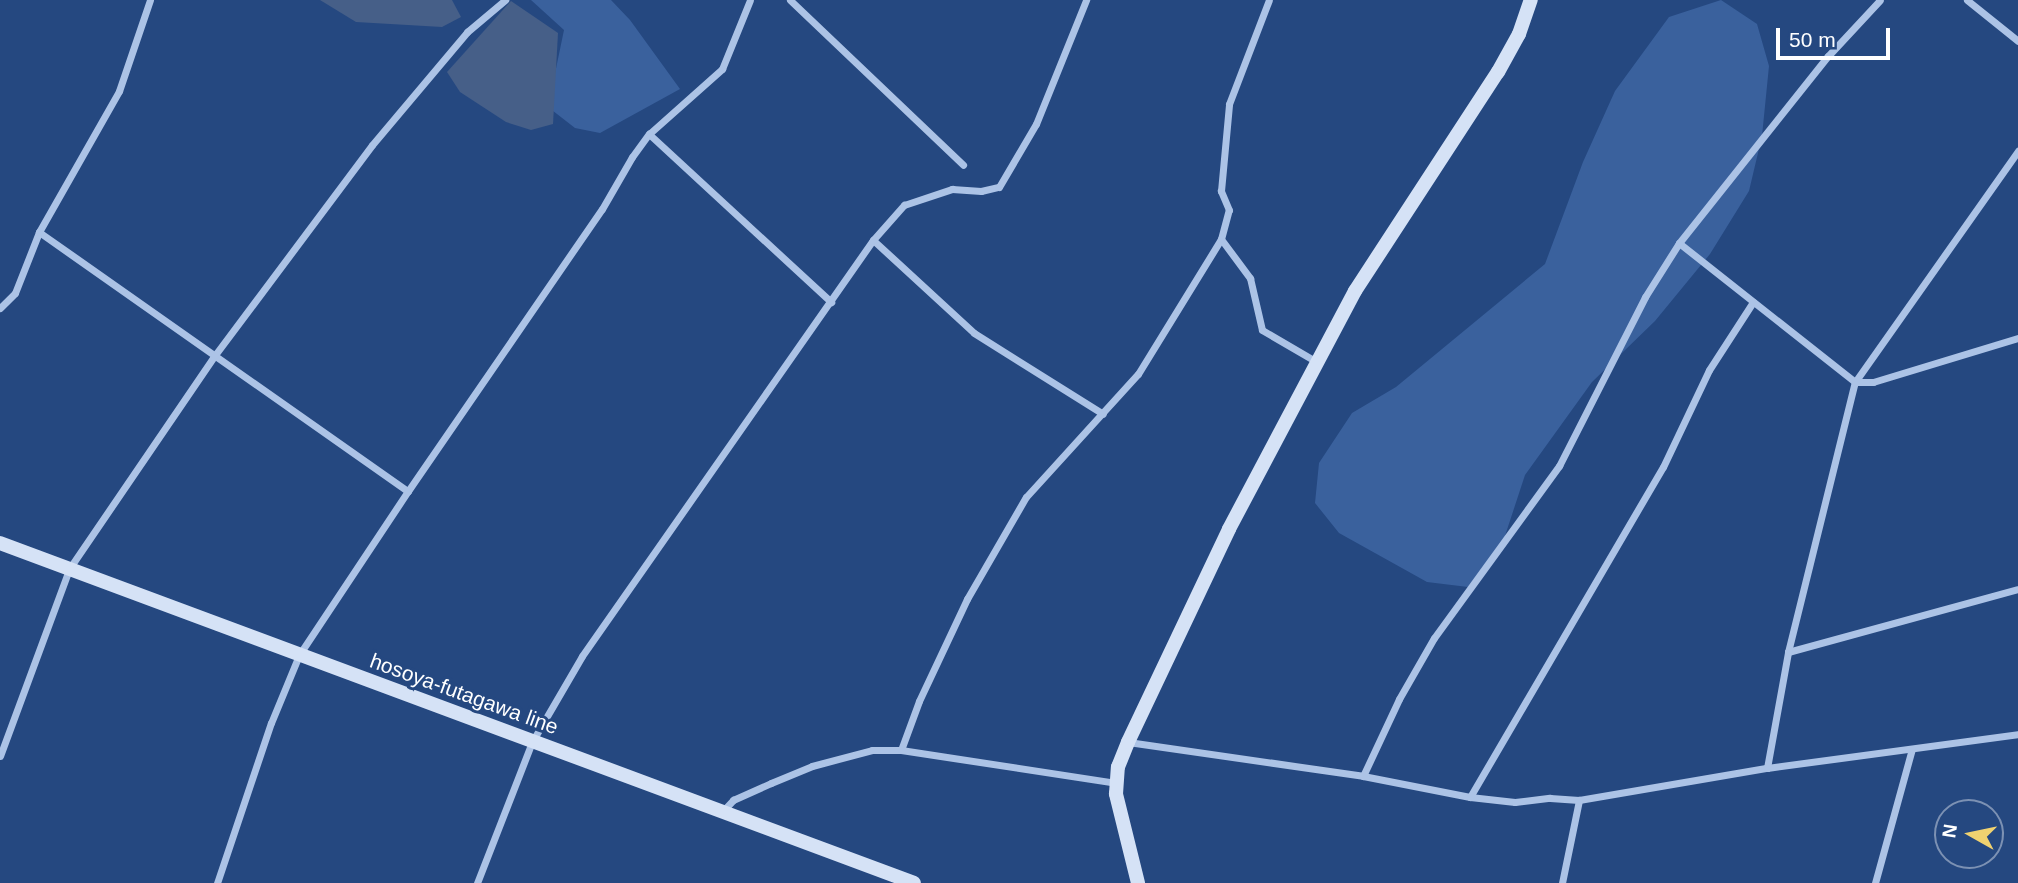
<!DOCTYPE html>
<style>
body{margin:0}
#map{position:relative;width:2018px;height:883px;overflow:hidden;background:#254880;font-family:Helvetica,sans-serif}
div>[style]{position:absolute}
.green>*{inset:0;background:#3a619d}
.water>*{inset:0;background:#465f88}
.street>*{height:7px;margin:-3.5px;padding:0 3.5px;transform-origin:3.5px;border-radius:3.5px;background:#acc3e6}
.secondary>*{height:14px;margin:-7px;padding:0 7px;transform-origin:7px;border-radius:7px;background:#d5e2f6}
span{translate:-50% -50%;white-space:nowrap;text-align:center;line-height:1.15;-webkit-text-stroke:6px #254880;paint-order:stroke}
.street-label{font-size:21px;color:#fff}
.north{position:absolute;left:1934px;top:799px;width:70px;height:70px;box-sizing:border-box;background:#254880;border:2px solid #7c91b3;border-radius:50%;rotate:279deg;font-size:19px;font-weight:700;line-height:28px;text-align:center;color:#fff}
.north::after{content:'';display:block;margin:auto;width:24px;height:32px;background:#f0d270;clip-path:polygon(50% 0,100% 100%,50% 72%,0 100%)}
.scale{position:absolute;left:1776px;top:28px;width:114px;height:32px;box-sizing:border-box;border:4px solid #fff;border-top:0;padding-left:9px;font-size:21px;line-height:24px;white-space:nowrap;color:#fff;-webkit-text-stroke:5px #254880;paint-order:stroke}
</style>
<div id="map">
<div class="green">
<div style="clip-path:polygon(531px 0,611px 0,630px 20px,680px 89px,600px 133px,575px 128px,548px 107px,564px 30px)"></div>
<div style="clip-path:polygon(1721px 0,1757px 24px,1769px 66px,1762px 136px,1749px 191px,1710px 254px,1655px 321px,1592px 382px,1525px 475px,1503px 542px,1468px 587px,1427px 582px,1339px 533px,1315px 503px,1319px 463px,1352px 413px,1396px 387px,1545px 264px,1583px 162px,1615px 91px,1669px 17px)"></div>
</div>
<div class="water">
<div style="clip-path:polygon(320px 0,452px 0,461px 17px,442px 27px,356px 22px)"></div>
<div style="clip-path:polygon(511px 1px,558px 33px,553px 124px,531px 130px,506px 122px,460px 92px,447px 72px)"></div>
</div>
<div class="street">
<div style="left:790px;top:0;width:239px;rotate:43.6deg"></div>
<div style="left:1967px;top:0;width:65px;rotate:38.8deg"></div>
<div style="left:649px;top:134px;width:248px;rotate:42.7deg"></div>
<div style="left:39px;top:232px;width:451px;rotate:35.1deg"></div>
<div style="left:1221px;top:239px;width:49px;rotate:53.4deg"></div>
<div style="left:1250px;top:278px;width:53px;rotate:77deg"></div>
<div style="left:1262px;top:330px;width:64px;rotate:30.2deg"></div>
<div style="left:873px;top:240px;width:137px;rotate:42.6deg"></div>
<div style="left:974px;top:333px;width:152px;rotate:32.1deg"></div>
<div style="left:1679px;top:243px;width:224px;rotate:38.3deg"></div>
<div style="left:1855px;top:382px;width:18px"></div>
<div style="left:1873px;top:382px;width:152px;rotate:-16.9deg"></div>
<div style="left:0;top:308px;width:21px;rotate:-45deg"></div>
<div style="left:15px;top:293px;width:66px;rotate:-68.5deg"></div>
<div style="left:39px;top:232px;width:162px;rotate:-60.4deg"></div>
<div style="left:119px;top:91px;width:96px;rotate:-71.2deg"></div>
<div style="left:1788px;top:652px;width:238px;rotate:-15.3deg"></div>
<div style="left:1128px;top:742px;width:237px;rotate:8.2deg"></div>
<div style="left:1363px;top:776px;width:109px;rotate:11.1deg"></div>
<div style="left:1470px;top:797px;width:45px;rotate:6.3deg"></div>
<div style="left:1515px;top:802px;width:35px;rotate:-7deg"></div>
<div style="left:1550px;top:798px;width:29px;rotate:4deg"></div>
<div style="left:1579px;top:800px;width:191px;rotate:-9.7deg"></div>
<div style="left:1767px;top:768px;width:253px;rotate:-7.7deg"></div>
<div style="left:901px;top:750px;width:52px;rotate:-69.8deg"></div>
<div style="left:919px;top:701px;width:113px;rotate:-64.8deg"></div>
<div style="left:967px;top:599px;width:118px;rotate:-60deg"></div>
<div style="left:1026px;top:497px;width:166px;rotate:-47.7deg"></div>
<div style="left:1138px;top:374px;width:158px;rotate:-58.4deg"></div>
<div style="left:1221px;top:239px;width:30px;rotate:-75deg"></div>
<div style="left:1229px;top:210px;width:21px;rotate:-113deg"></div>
<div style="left:1221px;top:191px;width:87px;rotate:-84.7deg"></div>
<div style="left:1229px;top:104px;width:111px;rotate:-69deg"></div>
<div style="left:0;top:756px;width:199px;rotate:-69.7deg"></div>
<div style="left:69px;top:569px;width:259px;rotate:-55.7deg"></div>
<div style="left:215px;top:355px;width:262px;rotate:-53.2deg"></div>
<div style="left:372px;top:145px;width:148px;rotate:-49.9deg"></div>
<div style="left:467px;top:32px;width:50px;rotate:-40.1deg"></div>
<div style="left:1767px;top:768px;width:118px;rotate:-79.7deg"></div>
<div style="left:1788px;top:652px;width:278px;rotate:-76.1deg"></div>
<div style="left:1855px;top:382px;width:283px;rotate:-54.8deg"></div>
<div style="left:1363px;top:776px;width:85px;rotate:-64.9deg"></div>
<div style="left:1399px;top:699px;width:70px;rotate:-60.2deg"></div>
<div style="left:1434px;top:638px;width:213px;rotate:-54deg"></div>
<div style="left:1559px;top:466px;width:190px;rotate:-63deg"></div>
<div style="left:1645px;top:297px;width:64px;rotate:-57.8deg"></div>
<div style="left:1679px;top:243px;width:239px;rotate:-51.5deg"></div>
<div style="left:1828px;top:56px;width:76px;rotate:-47.1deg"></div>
<div style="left:1470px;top:797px;width:382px;rotate:-59.7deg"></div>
<div style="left:1663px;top:467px;width:107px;rotate:-64.6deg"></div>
<div style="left:1709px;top:370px;width:81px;rotate:-57.1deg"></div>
<div style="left:721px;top:813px;width:18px;rotate:-47deg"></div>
<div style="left:733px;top:800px;width:42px;rotate:-24.1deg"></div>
<div style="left:771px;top:783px;width:44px;rotate:-22.5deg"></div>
<div style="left:812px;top:766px;width:62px;rotate:-14.9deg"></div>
<div style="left:872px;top:750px;width:29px"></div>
<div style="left:901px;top:750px;width:219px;rotate:8.7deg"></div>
<div style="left:217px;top:883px;width:169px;rotate:-71.4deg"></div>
<div style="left:271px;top:723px;width:74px;rotate:-67.6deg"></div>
<div style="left:299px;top:655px;width:197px;rotate:-56.4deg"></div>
<div style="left:408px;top:491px;width:342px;rotate:-55.5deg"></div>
<div style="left:602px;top:209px;width:60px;rotate:-60deg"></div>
<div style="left:632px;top:157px;width:29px;rotate:-54deg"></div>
<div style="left:649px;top:134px;width:98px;rotate:-41.7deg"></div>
<div style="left:722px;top:69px;width:74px;rotate:-67.9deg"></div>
<div style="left:477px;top:883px;width:151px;rotate:-68.7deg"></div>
<div style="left:532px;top:742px;width:99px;rotate:-59.8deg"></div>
<div style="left:582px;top:656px;width:508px;rotate:-55.03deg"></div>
<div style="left:873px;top:240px;width:47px;rotate:-48.5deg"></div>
<div style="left:904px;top:205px;width:51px;rotate:-18.4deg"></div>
<div style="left:952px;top:189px;width:29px;rotate:4deg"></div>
<div style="left:981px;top:191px;width:18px;rotate:-13deg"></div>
<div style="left:999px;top:187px;width:73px;rotate:-59.6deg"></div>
<div style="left:1036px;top:124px;width:134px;rotate:-68deg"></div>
<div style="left:1562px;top:883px;width:85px;rotate:-78.4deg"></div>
<div style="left:1875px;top:883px;width:139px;rotate:-74.6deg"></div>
</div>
<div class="secondary">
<div style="left:0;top:543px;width:975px;rotate:20.4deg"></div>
<div style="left:1138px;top:883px;width:92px;rotate:-103.9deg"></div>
<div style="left:1116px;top:794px;width:27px;rotate:-86deg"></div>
<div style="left:1118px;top:767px;width:27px;rotate:-68deg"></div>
<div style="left:1128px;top:742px;width:236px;rotate:-64.6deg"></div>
<div style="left:1229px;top:529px;width:269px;rotate:-62.1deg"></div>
<div style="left:1355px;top:291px;width:262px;rotate:-56.9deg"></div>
<div style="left:1498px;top:72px;width:43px;rotate:-61.1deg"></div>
<div style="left:1519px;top:34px;width:36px;rotate:-71deg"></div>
</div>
<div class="street-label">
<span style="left:464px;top:694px;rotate:20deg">hosoya-futagawa line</span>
</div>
<div class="north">N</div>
<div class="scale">50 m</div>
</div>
